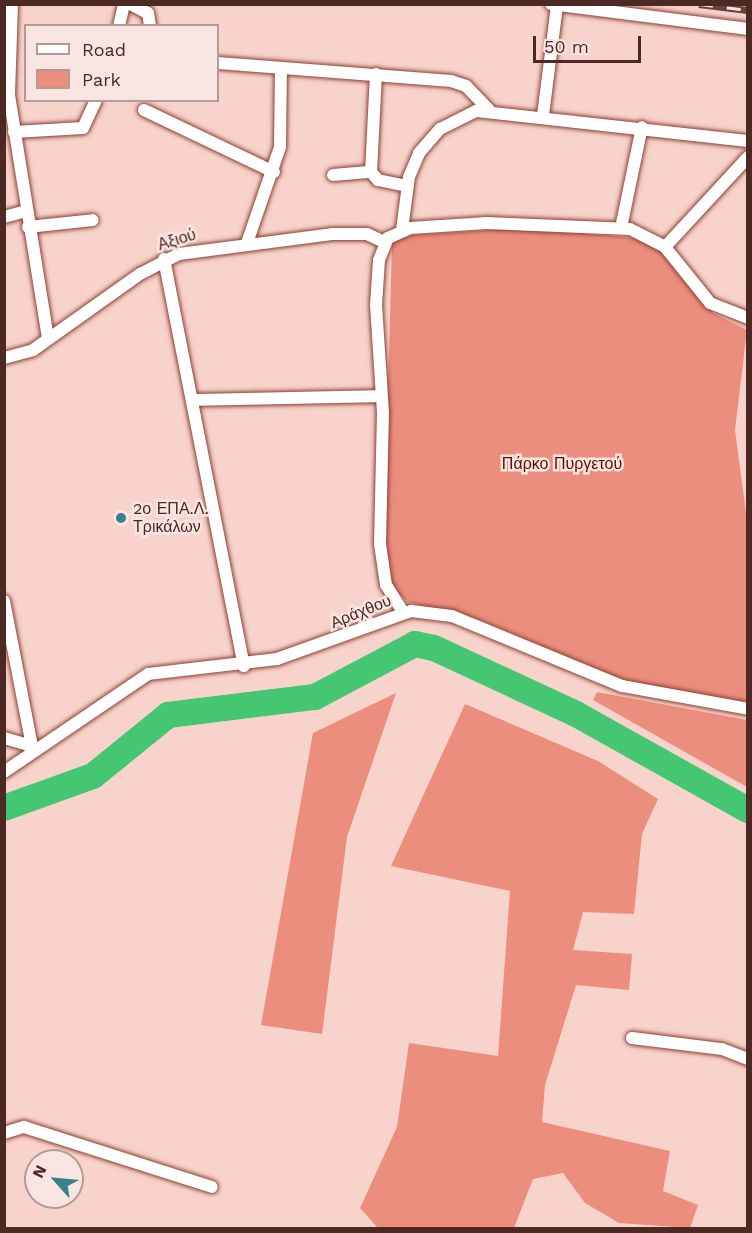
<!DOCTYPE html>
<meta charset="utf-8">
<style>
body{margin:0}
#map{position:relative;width:752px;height:1233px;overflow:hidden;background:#f8d3cb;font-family:"Work Sans",sans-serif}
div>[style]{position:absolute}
.green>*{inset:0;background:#ec8e7d}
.river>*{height:26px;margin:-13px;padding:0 13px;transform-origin:13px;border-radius:13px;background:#44c672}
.roads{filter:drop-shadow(0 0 2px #8c3f32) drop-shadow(0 0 2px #8c3f32)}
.minor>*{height:12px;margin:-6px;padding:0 6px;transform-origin:6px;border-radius:6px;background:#fff}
.rail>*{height:7px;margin-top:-3.5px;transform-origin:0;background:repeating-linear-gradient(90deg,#f8e5e1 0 14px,#67433d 0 28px);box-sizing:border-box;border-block:2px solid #67433d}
.dots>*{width:16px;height:16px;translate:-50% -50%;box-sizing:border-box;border:3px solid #f8e5e1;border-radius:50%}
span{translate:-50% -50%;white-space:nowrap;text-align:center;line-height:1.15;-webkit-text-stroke:5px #f8e5e1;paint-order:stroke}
.street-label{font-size:16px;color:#4c2923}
.park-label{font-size:16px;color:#600c02}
.poi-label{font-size:16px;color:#4c2923}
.left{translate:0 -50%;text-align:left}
.frame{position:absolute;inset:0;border:6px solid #4c2923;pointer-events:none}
.legend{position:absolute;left:24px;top:24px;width:195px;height:78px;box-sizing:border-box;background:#f8e5e1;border:2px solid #b39a95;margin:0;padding:8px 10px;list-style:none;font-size:18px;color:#4c2923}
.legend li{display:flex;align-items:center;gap:12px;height:30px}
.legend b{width:30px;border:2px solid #b39a95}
.north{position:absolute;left:24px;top:1149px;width:60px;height:60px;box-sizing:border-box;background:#f8e5e1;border:2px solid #b39a95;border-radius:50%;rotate:297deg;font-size:16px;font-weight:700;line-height:24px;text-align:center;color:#4c2923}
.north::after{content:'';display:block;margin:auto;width:21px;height:27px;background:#3a808d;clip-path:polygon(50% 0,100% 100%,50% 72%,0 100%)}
.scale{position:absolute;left:533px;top:36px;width:108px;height:27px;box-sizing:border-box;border:3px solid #4c2923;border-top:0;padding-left:8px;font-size:18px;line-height:21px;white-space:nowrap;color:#4c2923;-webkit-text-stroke:4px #f8e5e1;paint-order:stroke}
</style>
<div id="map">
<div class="green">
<div style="clip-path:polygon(522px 228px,635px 238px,664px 253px,713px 313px,747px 330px,735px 430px,748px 528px,747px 704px,619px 680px,483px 621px,408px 602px,393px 588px,384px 548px,392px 242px,400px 236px)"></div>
<div style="clip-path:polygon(597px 692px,747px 720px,747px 787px,593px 700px)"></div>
<div style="clip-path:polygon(396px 693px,347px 837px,322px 1034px,261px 1025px,313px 733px)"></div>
<div style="clip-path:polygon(465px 704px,598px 761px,658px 799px,642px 834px,634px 914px,583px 912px,573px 950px,632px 954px,629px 990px,576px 985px,545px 1085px,542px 1122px,670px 1151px,663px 1191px,698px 1205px,690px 1228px,619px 1223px,585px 1203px,563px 1173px,533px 1179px,514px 1228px,378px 1228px,360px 1208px,397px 1127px,409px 1043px,498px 1056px,510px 891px,391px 866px)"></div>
</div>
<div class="river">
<div style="left:4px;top:808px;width:95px;rotate:-19.8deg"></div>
<div style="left:93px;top:776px;width:97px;rotate:-39.1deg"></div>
<div style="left:168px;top:715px;width:148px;rotate:-7deg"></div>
<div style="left:315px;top:697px;width:113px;rotate:-27.9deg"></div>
<div style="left:415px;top:644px;width:19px;rotate:12deg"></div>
<div style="left:434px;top:648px;width:157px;rotate:24.9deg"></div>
<div style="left:576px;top:714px;width:197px;rotate:29.2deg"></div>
</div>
<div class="roads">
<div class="minor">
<div style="left:12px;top:4px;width:91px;rotate:91.9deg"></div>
<div style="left:9px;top:95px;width:247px;rotate:80.9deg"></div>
<div style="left:130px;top:4px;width:20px;rotate:27deg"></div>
<div style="left:148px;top:13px;width:13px;rotate:81deg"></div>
<div style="left:551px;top:4px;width:199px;rotate:7.2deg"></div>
<div style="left:119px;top:26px;width:23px;rotate:-77deg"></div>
<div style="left:218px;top:63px;width:234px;rotate:4.4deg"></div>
<div style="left:451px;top:81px;width:16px;rotate:18deg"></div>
<div style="left:466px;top:86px;width:33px;rotate:46deg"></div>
<div style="left:376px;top:74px;width:98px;rotate:92.9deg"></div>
<div style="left:371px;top:172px;width:11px;rotate:49deg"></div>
<div style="left:378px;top:180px;width:30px;rotate:12deg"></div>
<div style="left:144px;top:110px;width:144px;rotate:25.5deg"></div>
<div style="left:543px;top:115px;width:111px;rotate:-82.7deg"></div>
<div style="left:14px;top:132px;width:69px;rotate:-3.3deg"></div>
<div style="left:83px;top:128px;width:31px;rotate:-65deg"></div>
<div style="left:333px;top:175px;width:38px;rotate:-5deg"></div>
<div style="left:4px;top:217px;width:23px;rotate:-15deg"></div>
<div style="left:28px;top:227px;width:65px;rotate:-6.1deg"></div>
<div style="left:621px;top:228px;width:103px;rotate:-78.3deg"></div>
<div style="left:402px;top:230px;width:53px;rotate:-82.5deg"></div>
<div style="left:409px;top:177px;width:26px;rotate:-67deg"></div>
<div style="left:419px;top:153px;width:32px;rotate:-49deg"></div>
<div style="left:440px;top:129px;width:40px;rotate:-26.6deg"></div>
<div style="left:476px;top:111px;width:274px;rotate:6.3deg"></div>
<div style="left:247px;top:243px;width:102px;rotate:-71deg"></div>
<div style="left:280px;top:147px;width:79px;rotate:-89.3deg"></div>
<div style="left:665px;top:247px;width:122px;rotate:-47.3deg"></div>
<div style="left:164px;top:259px;width:415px;rotate:78.9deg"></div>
<div style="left:4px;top:358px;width:30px;rotate:-15deg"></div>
<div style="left:33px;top:350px;width:131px;rotate:-35.4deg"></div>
<div style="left:140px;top:274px;width:44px;rotate:-27.1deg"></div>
<div style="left:179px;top:254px;width:154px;rotate:-7.4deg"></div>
<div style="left:332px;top:234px;width:35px"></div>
<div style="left:367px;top:234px;width:19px;rotate:25deg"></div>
<div style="left:192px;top:400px;width:188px;rotate:-1.2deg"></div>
<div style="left:4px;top:601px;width:153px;rotate:79.1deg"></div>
<div style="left:403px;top:612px;width:32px;rotate:-122deg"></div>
<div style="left:386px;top:585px;width:41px;rotate:-98.3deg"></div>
<div style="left:380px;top:544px;width:131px;rotate:-88.7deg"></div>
<div style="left:383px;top:413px;width:108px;rotate:-93.7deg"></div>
<div style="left:376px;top:305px;width:45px;rotate:-86.2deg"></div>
<div style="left:379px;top:260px;width:24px;rotate:-68deg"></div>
<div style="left:388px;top:238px;width:24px;rotate:-24deg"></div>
<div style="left:410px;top:228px;width:77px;rotate:-3.7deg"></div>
<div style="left:487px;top:223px;width:143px;rotate:2.4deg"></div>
<div style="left:630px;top:229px;width:39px;rotate:27deg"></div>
<div style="left:665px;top:247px;width:72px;rotate:51.2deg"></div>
<div style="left:710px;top:303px;width:41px;rotate:21.5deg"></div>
<div style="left:4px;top:738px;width:29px;rotate:16deg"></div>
<div style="left:4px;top:772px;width:174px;rotate:-34.2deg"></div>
<div style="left:148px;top:674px;width:130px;rotate:-6.6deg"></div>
<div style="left:277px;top:659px;width:142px;rotate:-19.7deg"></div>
<div style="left:411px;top:611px;width:41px;rotate:7deg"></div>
<div style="left:452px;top:616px;width:184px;rotate:22.4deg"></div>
<div style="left:622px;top:686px;width:128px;rotate:10.3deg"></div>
<div style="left:632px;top:1038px;width:91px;rotate:7deg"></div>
<div style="left:722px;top:1049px;width:28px;rotate:21deg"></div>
<div style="left:4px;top:1133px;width:21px;rotate:-17deg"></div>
<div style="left:24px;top:1127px;width:197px;rotate:17.7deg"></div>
</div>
</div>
<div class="rail">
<div style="left:699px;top:4px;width:49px;rotate:7deg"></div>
</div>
<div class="dots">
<div style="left:121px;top:518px;background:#3a808d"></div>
</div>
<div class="street-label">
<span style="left:177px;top:240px;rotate:-17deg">Αξιού</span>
<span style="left:361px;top:612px;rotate:-22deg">Αράχθου</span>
</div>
<div class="park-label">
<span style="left:562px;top:464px">Πάρκο Πυργετού</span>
</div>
<div class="poi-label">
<span class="left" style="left:133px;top:518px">2ο ΕΠΑ.Λ.<br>Τρικάλων</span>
</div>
<div class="frame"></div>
<ul class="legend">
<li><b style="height:8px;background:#fff"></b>Road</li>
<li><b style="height:16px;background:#ec8e7d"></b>Park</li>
</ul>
<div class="north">N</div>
<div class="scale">50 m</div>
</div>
